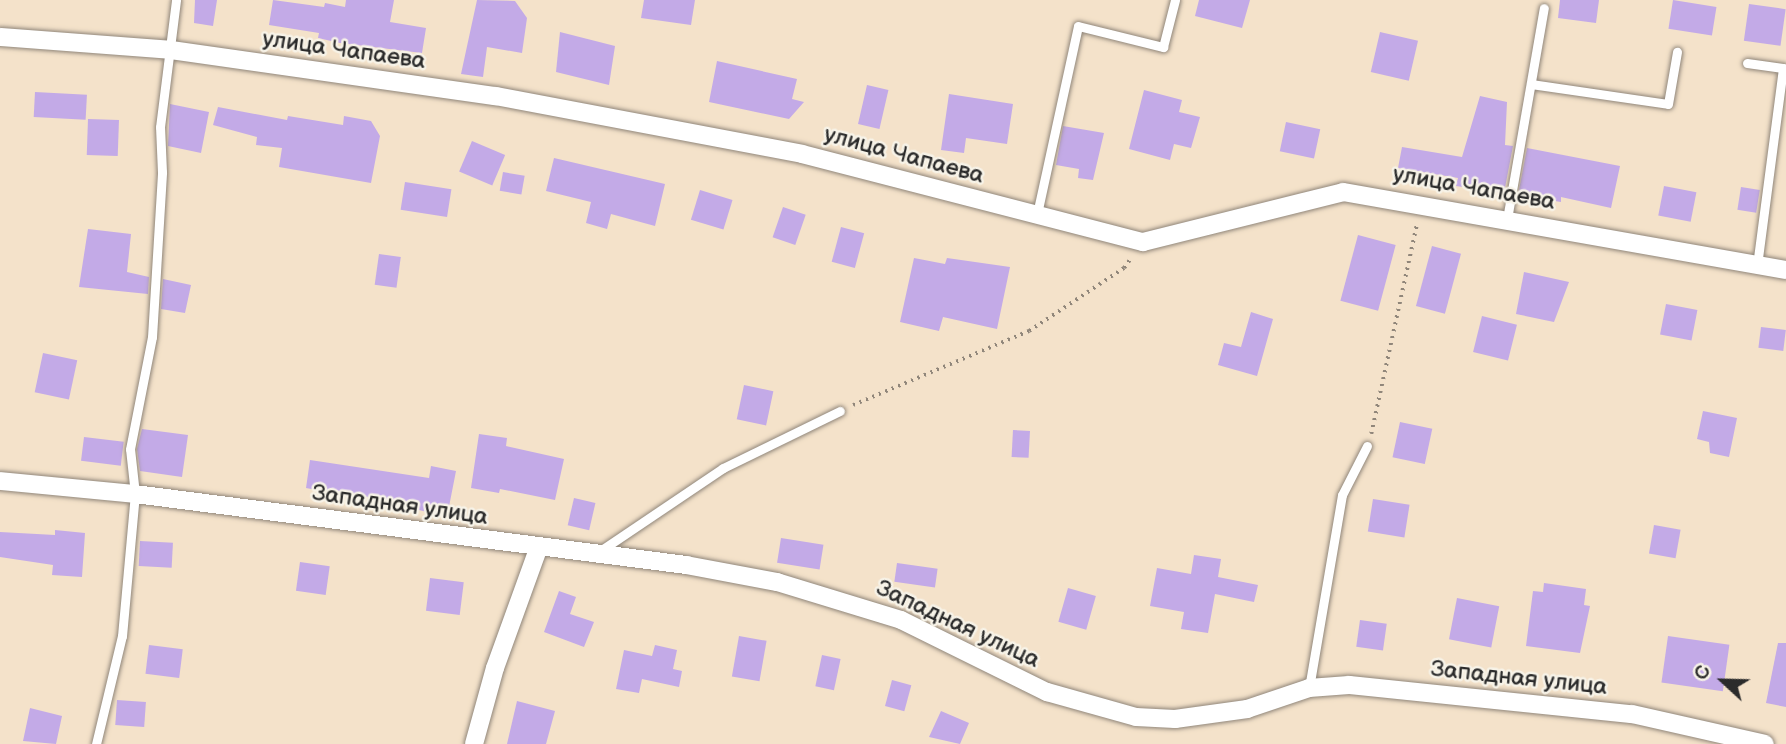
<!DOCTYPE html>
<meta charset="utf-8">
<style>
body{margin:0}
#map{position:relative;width:1786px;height:744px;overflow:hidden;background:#f4e2ca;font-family:"Balsamiq Sans",sans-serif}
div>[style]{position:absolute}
.building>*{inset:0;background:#c3aae7;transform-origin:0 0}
.path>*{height:3.5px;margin-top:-1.75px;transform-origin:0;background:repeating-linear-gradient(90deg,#90867a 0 2px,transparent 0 7px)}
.roads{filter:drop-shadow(0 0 2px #90867a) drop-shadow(0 0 2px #90867a)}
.lane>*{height:9px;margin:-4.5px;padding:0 4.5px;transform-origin:4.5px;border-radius:4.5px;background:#fff}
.street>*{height:18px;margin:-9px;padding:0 9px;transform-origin:9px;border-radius:9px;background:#fff}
span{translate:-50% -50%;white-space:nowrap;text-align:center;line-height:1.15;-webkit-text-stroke:5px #f7f3e8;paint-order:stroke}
.street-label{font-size:23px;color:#2b2b2b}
.north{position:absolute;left:1688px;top:646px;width:70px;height:70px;-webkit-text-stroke:5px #f7f3e8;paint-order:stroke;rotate:292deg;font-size:19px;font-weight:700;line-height:28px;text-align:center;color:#2b2b2b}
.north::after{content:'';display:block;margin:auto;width:24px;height:32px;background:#2b2b2b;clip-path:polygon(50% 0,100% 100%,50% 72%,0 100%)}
</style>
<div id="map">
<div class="building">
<div style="clip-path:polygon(195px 0,217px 0,213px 26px,194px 23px)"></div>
<div style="clip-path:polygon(273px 0,324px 7px,325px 3px,345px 7px,346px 0,394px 0,390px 22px,426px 28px,422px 53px,340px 43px,318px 38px,319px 33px,269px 25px)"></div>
<div style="clip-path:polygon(477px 0,515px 1px,527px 18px,522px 53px,487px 47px,483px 77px,461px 74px)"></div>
<div style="clip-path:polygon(644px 0,695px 0,691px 25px,641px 18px)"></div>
<div style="clip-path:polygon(1199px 0,1250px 0,1242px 28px,1195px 16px)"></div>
<div style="clip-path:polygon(1560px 0,1599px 0,1596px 23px,1558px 18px)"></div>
<div style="left:1673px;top:0;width:44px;height:29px;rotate:9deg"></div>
<div style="left:1749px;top:4px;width:37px;height:37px;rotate:8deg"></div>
<div style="clip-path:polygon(560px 32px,615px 46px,609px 85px,556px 72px)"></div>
<div style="left:1380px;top:32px;width:39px;height:41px;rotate:13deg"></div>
<div style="clip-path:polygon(717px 61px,797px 79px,792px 99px,804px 102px,789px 119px,709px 102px)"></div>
<div style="left:867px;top:85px;width:22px;height:40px;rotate:13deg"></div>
<div style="clip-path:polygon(1144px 90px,1182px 100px,1179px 112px,1200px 117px,1191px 148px,1174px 144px,1170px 160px,1129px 149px)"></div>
<div style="left:35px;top:92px;width:52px;height:25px;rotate:3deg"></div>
<div style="clip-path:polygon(949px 94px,1013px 104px,1007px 144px,966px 138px,964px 153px,941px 150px)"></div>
<div style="clip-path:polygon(1480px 96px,1507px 102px,1505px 145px,1513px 146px,1504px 193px,1456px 186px,1458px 178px,1398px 168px,1402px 147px,1462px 157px)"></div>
<div style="clip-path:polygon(170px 104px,209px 112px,201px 153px,168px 146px)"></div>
<div style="clip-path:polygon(218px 107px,287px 120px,288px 116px,343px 125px,344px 116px,371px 121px,380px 136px,371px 183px,279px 167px,282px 148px,256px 145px,257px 137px,213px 125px)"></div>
<div style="left:88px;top:119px;width:31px;height:36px;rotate:2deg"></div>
<div style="left:1286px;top:122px;width:35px;height:30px;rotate:12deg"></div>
<div style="clip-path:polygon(1063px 126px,1104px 133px,1093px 180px,1078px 178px,1079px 169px,1056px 165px)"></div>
<div style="left:472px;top:141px;width:36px;height:33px;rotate:23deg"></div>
<div style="clip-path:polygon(1527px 148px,1620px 166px,1611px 208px,1561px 197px,1561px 202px,1518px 195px)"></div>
<div style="clip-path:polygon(554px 158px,665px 184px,655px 226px,611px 214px,607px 229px,586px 223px,591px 202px,546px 191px)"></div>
<div style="left:503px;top:172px;width:22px;height:19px;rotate:10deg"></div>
<div style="left:405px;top:182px;width:47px;height:28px;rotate:9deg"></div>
<div style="left:1664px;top:186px;width:33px;height:30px;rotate:11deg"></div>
<div style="left:1741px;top:187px;width:19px;height:23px;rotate:9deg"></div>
<div style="left:700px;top:190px;width:34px;height:31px;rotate:17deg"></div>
<div style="left:783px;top:207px;width:24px;height:32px;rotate:19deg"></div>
<div style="left:841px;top:227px;width:24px;height:36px;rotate:15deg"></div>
<div style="clip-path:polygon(88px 229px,131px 234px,127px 272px,149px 277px,148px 294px,79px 287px)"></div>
<div style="left:1358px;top:235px;width:39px;height:68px;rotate:15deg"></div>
<div style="left:1432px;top:246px;width:30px;height:62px;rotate:15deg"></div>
<div style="left:379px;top:254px;width:22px;height:31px;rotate:8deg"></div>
<div style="clip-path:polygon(914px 258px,945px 264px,947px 258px,1010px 267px,997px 329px,943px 317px,939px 331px,900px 322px)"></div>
<div style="clip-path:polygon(1524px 272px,1569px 282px,1554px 322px,1516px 314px)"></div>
<div style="clip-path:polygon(163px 279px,191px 285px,185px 313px,161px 309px)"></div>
<div style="left:1666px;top:304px;width:32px;height:31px;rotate:11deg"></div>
<div style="clip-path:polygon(1251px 312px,1273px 319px,1257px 376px,1218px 365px,1224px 343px,1241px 347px)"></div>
<div style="left:1482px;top:316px;width:36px;height:37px;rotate:14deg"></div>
<div style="left:1761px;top:327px;width:25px;height:21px;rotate:7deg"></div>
<div style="left:43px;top:353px;width:35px;height:40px;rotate:12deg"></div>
<div style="left:744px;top:385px;width:30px;height:35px;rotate:12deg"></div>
<div style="clip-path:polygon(1703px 411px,1737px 418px,1729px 457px,1710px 453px,1709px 442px,1697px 439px)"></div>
<div style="left:1400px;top:422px;width:33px;height:36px;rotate:12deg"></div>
<div style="clip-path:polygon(142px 429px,188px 435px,182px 477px,140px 471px,137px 449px)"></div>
<div style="left:1013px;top:430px;width:17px;height:27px;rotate:3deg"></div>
<div style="clip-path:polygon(479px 434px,507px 438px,506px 446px,564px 459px,555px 500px,500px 489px,499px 493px,471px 488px)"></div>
<div style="left:84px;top:437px;width:40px;height:24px;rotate:7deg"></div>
<div style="clip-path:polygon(310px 460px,429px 478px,431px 466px,456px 471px,447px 517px,347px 492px,347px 496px,306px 488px)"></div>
<div style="left:574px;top:498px;width:22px;height:28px;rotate:13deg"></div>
<div style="left:1373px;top:499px;width:37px;height:33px;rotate:9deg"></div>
<div style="left:1654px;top:525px;width:27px;height:29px;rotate:10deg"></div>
<div style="clip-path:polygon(55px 530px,85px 533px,82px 577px,52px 575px,53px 565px,0 557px,0 532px,55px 535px)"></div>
<div style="left:781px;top:538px;width:43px;height:25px;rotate:9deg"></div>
<div style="left:140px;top:541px;width:33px;height:25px;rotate:3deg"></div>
<div style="clip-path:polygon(1194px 555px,1221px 559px,1218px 577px,1258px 585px,1254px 602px,1215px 594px,1208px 633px,1181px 629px,1184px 612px,1150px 606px,1157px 568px,1191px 574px)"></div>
<div style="left:300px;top:562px;width:30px;height:29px;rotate:8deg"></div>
<div style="left:897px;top:563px;width:41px;height:19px;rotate:8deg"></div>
<div style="left:430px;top:578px;width:34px;height:33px;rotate:7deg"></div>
<div style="clip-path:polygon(1544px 583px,1586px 589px,1584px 605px,1590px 606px,1580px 653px,1526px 646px,1533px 591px,1543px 592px)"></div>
<div style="left:1068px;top:588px;width:29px;height:35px;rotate:16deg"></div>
<div style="clip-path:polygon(559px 591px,576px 597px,570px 614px,594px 622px,584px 647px,544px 632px)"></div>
<div style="left:1457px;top:598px;width:43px;height:42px;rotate:11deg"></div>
<div style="left:1360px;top:620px;width:27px;height:27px;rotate:8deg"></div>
<div style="left:739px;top:636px;width:28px;height:41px;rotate:10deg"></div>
<div style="left:1668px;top:636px;width:62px;height:47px;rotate:8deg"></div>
<div style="clip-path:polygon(1778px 643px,1786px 643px,1786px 707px,1766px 703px)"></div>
<div style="left:149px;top:645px;width:34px;height:29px;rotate:7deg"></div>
<div style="clip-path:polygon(655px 645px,677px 650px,673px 669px,682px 671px,679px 687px,642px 679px,639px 693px,616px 689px,624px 650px,652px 656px)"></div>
<div style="left:822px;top:655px;width:19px;height:32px;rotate:12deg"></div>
<div style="left:892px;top:680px;width:20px;height:27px;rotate:15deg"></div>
<div style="left:117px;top:700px;width:29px;height:25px;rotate:4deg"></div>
<div style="clip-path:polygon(517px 701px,555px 711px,546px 744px,507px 744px)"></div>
<div style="clip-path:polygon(30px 708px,62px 716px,56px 744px,23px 741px)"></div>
<div style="clip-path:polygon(941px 711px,969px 723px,960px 744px,929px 737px)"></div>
</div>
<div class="path">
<div style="left:853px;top:405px;width:191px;rotate:-22.8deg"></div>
<div style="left:1029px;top:331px;width:114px;rotate:-33.6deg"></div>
<div style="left:1124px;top:268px;width:12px;rotate:-55deg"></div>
<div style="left:1371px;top:434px;width:216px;rotate:-77.7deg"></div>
</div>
<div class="roads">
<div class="lane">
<div style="left:1747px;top:63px;width:36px;rotate:8deg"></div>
<div style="left:1783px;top:68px;width:199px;rotate:97.5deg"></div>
<div style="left:1531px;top:84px;width:138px;rotate:8.3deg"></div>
<div style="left:1668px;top:104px;width:53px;rotate:-80.2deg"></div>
<div style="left:1037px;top:214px;width:192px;rotate:-77.7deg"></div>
<div style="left:1078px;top:26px;width:88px;rotate:13.9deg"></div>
<div style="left:1163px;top:47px;width:49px;rotate:-75.7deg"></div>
<div style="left:1507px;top:219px;width:214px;rotate:-80.1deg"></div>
<div style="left:600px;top:551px;width:148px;rotate:-34deg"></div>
<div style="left:723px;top:468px;width:130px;rotate:-26deg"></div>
<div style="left:1309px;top:688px;width:196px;rotate:-80.3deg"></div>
<div style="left:1342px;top:495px;width:55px;rotate:-63deg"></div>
<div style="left:96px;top:744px;width:111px;rotate:-76.5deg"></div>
<div style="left:122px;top:636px;width:143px;rotate:-84.8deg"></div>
<div style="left:135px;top:494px;width:45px;rotate:-96.3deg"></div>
<div style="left:130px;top:449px;width:114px;rotate:-78.9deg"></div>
<div style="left:152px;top:337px;width:165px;rotate:-86.5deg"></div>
<div style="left:162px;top:172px;width:45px;rotate:-92.5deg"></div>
<div style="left:160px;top:127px;width:128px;rotate:-82.8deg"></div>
</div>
<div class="street">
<div style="left:0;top:37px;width:171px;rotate:4.3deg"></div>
<div style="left:171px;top:50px;width:328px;rotate:8.1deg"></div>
<div style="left:496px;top:96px;width:311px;rotate:10.7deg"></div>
<div style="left:802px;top:154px;width:352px;rotate:14.5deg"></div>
<div style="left:1143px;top:242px;width:206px;rotate:-14deg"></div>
<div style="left:1343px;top:192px;width:450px;rotate:10deg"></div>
<div style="left:0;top:481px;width:136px;rotate:5.5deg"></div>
<div style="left:135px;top:494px;width:556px;rotate:7.34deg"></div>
<div style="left:686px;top:565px;width:93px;rotate:10.6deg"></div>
<div style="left:777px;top:582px;width:130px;rotate:17deg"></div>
<div style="left:901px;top:620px;width:163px;rotate:26.3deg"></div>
<div style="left:1047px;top:692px;width:92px;rotate:15.7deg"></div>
<div style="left:1136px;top:717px;width:39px;rotate:3deg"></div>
<div style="left:1175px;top:719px;width:73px;rotate:-7.9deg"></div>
<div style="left:1247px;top:709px;width:65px;rotate:-18.7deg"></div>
<div style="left:1309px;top:688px;width:40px;rotate:-4.3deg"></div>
<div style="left:1349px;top:685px;width:284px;rotate:5.9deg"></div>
<div style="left:1632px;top:714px;width:136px;rotate:12.7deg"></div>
<div style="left:474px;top:744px;width:79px;rotate:-74.6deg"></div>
<div style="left:495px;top:668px;width:127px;rotate:-70.1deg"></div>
</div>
</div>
<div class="street-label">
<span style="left:344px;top:50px;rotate:8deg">улица Чапаева</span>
<span style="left:904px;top:155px;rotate:15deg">улица Чапаева</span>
<span style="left:1474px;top:188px;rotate:10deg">улица Чапаева</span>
<span style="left:400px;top:505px;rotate:8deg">Западная улица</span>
<span style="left:958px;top:624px;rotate:25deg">Западная улица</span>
<span style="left:1519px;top:678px;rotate:6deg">Западная улица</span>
</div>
<div class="north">С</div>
</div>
